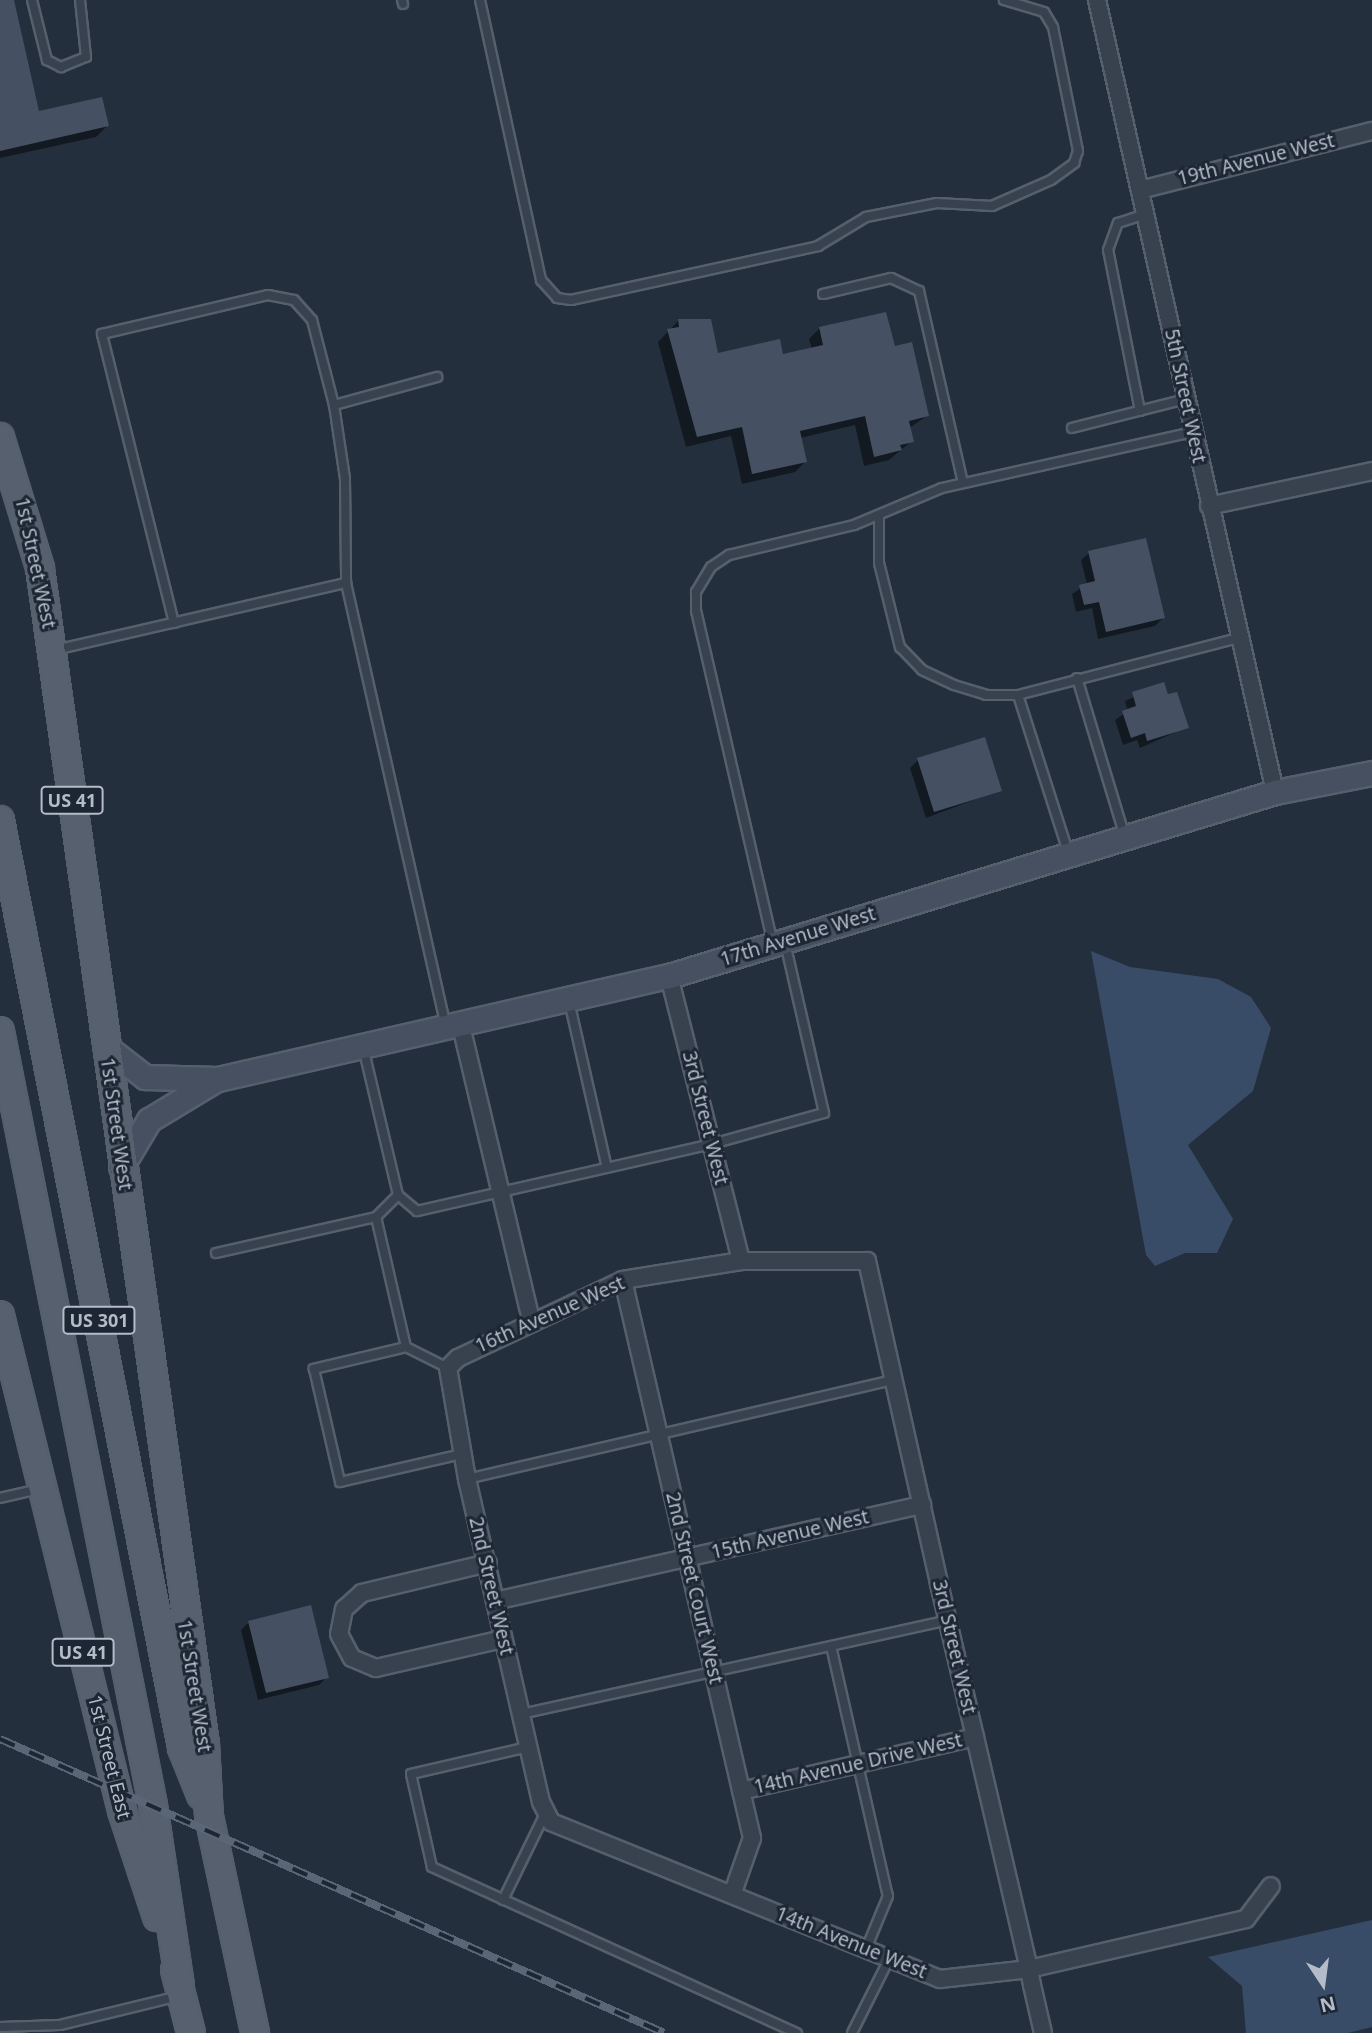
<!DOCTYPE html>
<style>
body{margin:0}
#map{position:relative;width:1372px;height:2033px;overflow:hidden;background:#242f3e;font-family:"Noto Sans",sans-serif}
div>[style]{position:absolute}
.water>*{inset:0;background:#394c67}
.shadow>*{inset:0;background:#0007}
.building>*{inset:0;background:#455162}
.roads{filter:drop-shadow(2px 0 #565f6c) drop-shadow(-2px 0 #565f6c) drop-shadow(0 2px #565f6c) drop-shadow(0 -2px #565f6c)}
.lane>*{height:8px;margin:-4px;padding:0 4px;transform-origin:4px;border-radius:4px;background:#38414e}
.street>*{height:16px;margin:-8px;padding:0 8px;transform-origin:8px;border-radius:8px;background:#38414e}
.secondary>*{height:23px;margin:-11.5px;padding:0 11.5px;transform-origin:11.5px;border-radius:11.5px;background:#465061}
.primary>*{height:26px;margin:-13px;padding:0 13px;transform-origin:13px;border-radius:13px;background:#56606e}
.rail>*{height:8px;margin-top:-4px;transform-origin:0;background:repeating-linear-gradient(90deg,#1d2633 0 16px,#5a6575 0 32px);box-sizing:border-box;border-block:2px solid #5a6575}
span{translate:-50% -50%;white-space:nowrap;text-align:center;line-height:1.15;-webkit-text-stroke:6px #1d2633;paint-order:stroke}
.shield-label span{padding:2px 5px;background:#1d2633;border:2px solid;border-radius:5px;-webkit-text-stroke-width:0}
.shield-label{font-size:18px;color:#b4bcc9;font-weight:700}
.street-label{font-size:19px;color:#b4bcc9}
.north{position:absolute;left:1288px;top:1949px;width:70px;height:70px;-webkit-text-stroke:5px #1d2633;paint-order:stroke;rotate:167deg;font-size:19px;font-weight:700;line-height:28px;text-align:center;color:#b4bcc9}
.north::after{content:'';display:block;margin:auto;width:24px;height:32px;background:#b4bcc9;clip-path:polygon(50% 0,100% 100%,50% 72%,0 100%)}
</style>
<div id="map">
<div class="water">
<i style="clip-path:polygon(1091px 951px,1130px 967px,1218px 979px,1251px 997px,1271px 1028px,1253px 1091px,1188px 1145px,1233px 1219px,1217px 1253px,1185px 1253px,1155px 1266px,1146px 1255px)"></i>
<i style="clip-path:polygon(1372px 1920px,1372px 2027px,1348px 2033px,1246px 2033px,1242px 1986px,1208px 1957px)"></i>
</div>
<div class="shadow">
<i style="clip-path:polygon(0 0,12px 0,37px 113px,107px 126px,96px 137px,0 158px)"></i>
<i style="clip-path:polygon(678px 321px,717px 355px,782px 356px,812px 349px,809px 339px,820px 328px,894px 348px,927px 416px,909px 428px,912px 441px,889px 460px,864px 466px,855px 425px,800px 438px,806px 461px,795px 472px,742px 484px,731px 436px,686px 447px,658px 342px)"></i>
<i style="clip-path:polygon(1089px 553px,1163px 618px,1155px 626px,1098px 639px,1092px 608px,1076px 612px,1072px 594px,1087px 584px,1081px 560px)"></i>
<i style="clip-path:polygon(1163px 684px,1187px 727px,1140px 748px,1137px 740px,1123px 745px,1115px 720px,1128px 711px,1125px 701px)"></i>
<i style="clip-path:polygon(918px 760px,1000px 790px,926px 818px,910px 768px)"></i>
<i style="clip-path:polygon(249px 1622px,327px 1677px,319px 1685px,258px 1700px,241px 1630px)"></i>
</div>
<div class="building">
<i style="clip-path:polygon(0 0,14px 0,39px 111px,102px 97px,109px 126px,0 151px)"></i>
<i style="clip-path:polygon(886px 312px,895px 346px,912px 342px,929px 416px,909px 421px,914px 442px,900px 445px,902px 450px,874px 457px,865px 416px,800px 431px,807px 462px,752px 474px,742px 427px,697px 437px,667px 329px,679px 327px,678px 319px,711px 319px,718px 353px,780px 339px,783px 354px,823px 345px,819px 327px)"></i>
<i style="clip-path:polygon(1146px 538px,1165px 618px,1106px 632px,1099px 602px,1084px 605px,1079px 585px,1095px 581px,1088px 551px)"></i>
<i style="clip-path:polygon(1164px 682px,1168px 694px,1177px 692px,1189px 728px,1147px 741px,1145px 733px,1131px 738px,1122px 711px,1136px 706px,1132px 692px)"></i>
<i style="clip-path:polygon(985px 737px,1002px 791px,934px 812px,917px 758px)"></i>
<i style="clip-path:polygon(311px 1605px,329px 1678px,266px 1693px,248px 1621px)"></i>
</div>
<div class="roads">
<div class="lane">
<i style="left:32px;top:0;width:62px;rotate:76deg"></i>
<i style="left:47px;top:60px;width:16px;rotate:27deg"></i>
<i style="left:61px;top:67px;width:27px;rotate:-22deg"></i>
<i style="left:86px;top:57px;width:57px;rotate:-96deg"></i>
<i style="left:402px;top:0;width:4px;rotate:76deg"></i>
<i style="left:480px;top:0;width:287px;rotate:77.7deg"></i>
<i style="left:541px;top:280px;width:24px;rotate:48deg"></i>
<i style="left:557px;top:298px;width:14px;rotate:8deg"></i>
<i style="left:571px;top:300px;width:253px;rotate:-12.3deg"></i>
<i style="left:818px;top:246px;width:56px;rotate:-31.1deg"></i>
<i style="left:866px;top:217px;width:72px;rotate:-11.2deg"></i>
<i style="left:937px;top:203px;width:55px;rotate:3.1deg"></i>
<i style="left:992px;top:206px;width:64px;rotate:-23.8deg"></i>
<i style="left:1051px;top:180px;width:29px;rotate:-36deg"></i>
<i style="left:1074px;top:163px;width:13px;rotate:-72deg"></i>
<i style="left:1078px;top:151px;width:126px;rotate:-101.4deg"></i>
<i style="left:1053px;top:27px;width:17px;rotate:-121deg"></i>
<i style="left:1044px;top:12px;width:42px;rotate:-163.3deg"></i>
<i style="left:823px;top:294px;width:70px;rotate:-13.2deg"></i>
<i style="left:891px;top:278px;width:31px;rotate:25deg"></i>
<i style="left:919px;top:291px;width:197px;rotate:77.1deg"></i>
<i style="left:334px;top:405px;width:107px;rotate:-15.2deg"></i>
<i style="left:1140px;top:411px;width:164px;rotate:-101.2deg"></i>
<i style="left:1108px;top:250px;width:29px;rotate:-70deg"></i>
<i style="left:1118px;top:223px;width:28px;rotate:-18deg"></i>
<i style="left:1072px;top:428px;width:118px;rotate:-14.3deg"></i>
<i style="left:879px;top:515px;width:48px;rotate:90deg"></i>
<i style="left:879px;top:563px;width:87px;rotate:76deg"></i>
<i style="left:900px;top:647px;width:32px;rotate:46deg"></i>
<i style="left:922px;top:670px;width:35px;rotate:25deg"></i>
<i style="left:954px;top:685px;width:34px;rotate:17deg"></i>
<i style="left:986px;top:695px;width:32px"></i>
<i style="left:1018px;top:695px;width:228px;rotate:-14.5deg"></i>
<i style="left:174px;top:623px;width:298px;rotate:-104deg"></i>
<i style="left:102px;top:334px;width:171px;rotate:-13.2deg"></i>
<i style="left:268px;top:295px;width:26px;rotate:11deg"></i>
<i style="left:294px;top:300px;width:27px;rotate:48deg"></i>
<i style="left:312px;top:320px;width:88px;rotate:75.5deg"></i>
<i style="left:334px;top:405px;width:75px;rotate:81.5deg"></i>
<i style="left:345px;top:479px;width:104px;rotate:89.4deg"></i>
<i style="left:346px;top:583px;width:454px;rotate:77.3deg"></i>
<i style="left:55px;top:650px;width:299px;rotate:-13deg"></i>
<i style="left:1077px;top:678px;width:163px;rotate:73.2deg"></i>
<i style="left:1018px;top:695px;width:165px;rotate:72.3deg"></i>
<i style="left:773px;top:944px;width:342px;rotate:-103deg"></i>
<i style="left:696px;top:611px;width:19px;rotate:-90deg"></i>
<i style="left:696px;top:592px;width:29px;rotate:-59deg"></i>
<i style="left:711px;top:567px;width:22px;rotate:-34deg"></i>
<i style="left:729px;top:555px;width:129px;rotate:-13.5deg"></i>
<i style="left:854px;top:525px;width:95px;rotate:-22.8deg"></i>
<i style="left:942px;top:488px;width:257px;rotate:-12.6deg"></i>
<i style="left:569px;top:1001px;width:171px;rotate:77.2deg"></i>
<i style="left:363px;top:1047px;width:152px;rotate:76.7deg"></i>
<i style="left:398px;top:1195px;width:25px;rotate:40deg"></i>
<i style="left:417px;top:1211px;width:303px;rotate:-12.8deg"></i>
<i style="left:712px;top:1144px;width:116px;rotate:-15.5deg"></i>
<i style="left:824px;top:1113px;width:174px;rotate:-102.9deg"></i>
<i style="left:376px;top:1217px;width:31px;rotate:-45deg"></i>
<i style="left:216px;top:1253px;width:164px;rotate:-12.7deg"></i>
<i style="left:376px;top:1217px;width:133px;rotate:77deg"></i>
<i style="left:406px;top:1347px;width:47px;rotate:26.6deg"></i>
<i style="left:406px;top:1347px;width:95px;rotate:166.6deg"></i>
<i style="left:314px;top:1369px;width:116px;rotate:77deg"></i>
<i style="left:340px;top:1482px;width:125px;rotate:-12.9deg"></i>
<i style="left:467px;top:1479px;width:438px;rotate:-13.1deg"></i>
<i style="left:0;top:1498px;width:39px;rotate:-13deg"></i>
<i style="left:831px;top:1646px;width:256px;rotate:77.2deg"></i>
<i style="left:888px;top:1896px;width:57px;rotate:112.5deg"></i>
<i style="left:521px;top:1714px;width:437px;rotate:-12.4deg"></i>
<i style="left:528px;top:1747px;width:120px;rotate:167deg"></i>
<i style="left:411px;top:1774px;width:95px;rotate:77.3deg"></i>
<i style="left:432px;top:1867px;width:401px;rotate:24.5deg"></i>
<i style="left:503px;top:1900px;width:98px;rotate:-64deg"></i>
<i style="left:0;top:2027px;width:60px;rotate:-1.9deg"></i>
<i style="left:60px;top:2025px;width:122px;rotate:-13.7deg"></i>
<i style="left:852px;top:2033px;width:83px;rotate:-63.4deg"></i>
</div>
<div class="street">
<i style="left:1097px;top:0;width:812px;rotate:77.33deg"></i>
<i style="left:1140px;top:190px;width:239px;rotate:-14.3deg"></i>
<i style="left:1209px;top:506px;width:167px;rotate:-12.1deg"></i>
<i style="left:669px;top:976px;width:294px;rotate:75.8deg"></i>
<i style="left:461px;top:1026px;width:302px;rotate:76.6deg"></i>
<i style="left:623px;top:1280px;width:573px;rotate:76.98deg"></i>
<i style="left:752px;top:1838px;width:60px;rotate:109.3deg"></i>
<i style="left:488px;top:1563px;width:130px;rotate:166.6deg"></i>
<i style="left:362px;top:1593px;width:24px;rotate:138deg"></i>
<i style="left:344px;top:1609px;width:25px;rotate:101deg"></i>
<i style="left:339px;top:1634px;width:27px;rotate:62deg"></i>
<i style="left:352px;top:1658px;width:26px;rotate:23deg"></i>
<i style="left:376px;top:1668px;width:130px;rotate:-12.9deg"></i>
<i style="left:495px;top:1601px;width:438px;rotate:-12.7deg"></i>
<i style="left:741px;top:1791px;width:240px;rotate:-13deg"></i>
<i style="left:1043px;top:2033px;width:49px;rotate:-102.9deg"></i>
<i style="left:1032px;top:1985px;width:16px;rotate:-101deg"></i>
<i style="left:1029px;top:1969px;width:238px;rotate:-103.1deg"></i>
<i style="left:975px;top:1737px;width:158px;rotate:-103.2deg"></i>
<i style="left:939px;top:1583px;width:330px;rotate:-102.6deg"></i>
<i style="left:867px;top:1261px;width:126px;rotate:180deg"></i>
<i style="left:741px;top:1261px;width:120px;rotate:170.9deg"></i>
<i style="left:623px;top:1280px;width:183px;rotate:154.7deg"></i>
<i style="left:458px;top:1358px;width:14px;rotate:135deg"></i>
<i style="left:448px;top:1368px;width:113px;rotate:80.3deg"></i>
<i style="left:467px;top:1479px;width:331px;rotate:77.1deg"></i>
<i style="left:541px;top:1802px;width:22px;rotate:63deg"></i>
<i style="left:551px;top:1822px;width:419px;rotate:22deg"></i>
<i style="left:940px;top:1979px;width:90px;rotate:-6.4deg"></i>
<i style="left:1029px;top:1969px;width:223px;rotate:-13deg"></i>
<i style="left:1246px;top:1919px;width:41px;rotate:-52.9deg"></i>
</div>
<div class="secondary">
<i style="left:105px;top:1046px;width:51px;rotate:37.8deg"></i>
<i style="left:145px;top:1077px;width:73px;rotate:1.6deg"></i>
<i style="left:218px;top:1079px;width:463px;rotate:-12.9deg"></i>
<i style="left:669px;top:976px;width:633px;rotate:-16.89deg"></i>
<i style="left:1275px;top:792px;width:99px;rotate:-11.1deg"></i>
<i style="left:121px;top:1167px;width:55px;rotate:-59.2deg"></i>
<i style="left:149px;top:1120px;width:74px;rotate:-31.1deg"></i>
</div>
<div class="primary">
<i style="left:0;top:437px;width:137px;rotate:73deg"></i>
<i style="left:40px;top:568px;width:1187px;rotate:82.01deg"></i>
<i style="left:205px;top:1743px;width:73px;rotate:86.9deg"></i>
<i style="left:209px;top:1816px;width:222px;rotate:78deg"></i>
<i style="left:0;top:820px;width:946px;rotate:78.9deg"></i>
<i style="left:182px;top:1748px;width:51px;rotate:68deg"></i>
<i style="left:0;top:1031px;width:789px;rotate:78.82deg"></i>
<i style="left:153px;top:1805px;width:182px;rotate:81.5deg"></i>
<i style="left:0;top:1315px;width:511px;rotate:76.18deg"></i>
<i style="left:122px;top:1811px;width:112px;rotate:71.7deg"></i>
<i style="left:175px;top:1970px;width:65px;rotate:75.7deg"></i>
</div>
</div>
<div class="rail">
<i style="left:0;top:1739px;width:726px;rotate:23.88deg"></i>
</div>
<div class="shield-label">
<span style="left:72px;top:800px">US 41</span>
<span style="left:99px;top:1320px">US 301</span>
<span style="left:83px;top:1652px">US 41</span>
</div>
<div class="street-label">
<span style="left:1256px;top:160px;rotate:-14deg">19th Avenue West</span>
<span style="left:1185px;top:396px;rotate:78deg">5th Street West</span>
<span style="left:35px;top:563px;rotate:78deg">1st Street West</span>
<span style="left:798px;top:937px;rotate:-17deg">17th Avenue West</span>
<span style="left:705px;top:1118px;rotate:76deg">3rd Street West</span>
<span style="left:116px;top:1124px;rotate:82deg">1st Street West</span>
<span style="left:550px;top:1315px;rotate:-24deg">16th Avenue West</span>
<span style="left:790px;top:1535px;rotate:-13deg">15th Avenue West</span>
<span style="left:491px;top:1586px;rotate:77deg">2nd Street West</span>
<span style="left:694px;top:1588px;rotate:77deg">2nd Street Court West</span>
<span style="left:954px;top:1647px;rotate:77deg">3rd Street West</span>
<span style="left:194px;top:1686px;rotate:81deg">1st Street West</span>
<span style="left:109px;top:1757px;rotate:76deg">1st Street East</span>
<span style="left:858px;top:1764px;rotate:-13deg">14th Avenue Drive West</span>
<span style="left:851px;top:1943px;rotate:22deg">14th Avenue West</span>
</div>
<div class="north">N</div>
</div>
